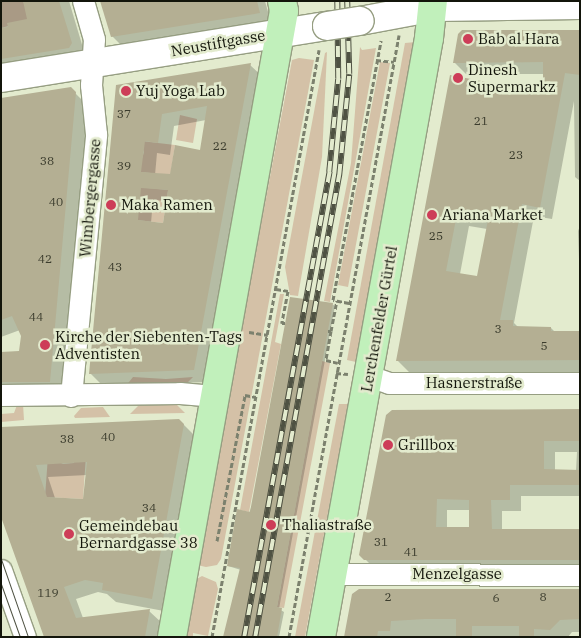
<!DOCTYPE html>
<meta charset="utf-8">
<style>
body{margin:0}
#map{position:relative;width:581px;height:638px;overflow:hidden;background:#e3ebce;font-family:"IBM Plex Serif",serif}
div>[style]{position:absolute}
.green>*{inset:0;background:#d4c1a7}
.shadow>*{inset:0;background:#0003}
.building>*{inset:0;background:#b4af93}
.path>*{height:3px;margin-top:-1.5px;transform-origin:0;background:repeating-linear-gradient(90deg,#7c816e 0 5px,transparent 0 7.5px)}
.roads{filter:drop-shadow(1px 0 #969e82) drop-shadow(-1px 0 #969e82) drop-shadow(0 1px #969e82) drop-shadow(0 -1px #969e82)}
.street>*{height:21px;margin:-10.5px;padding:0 10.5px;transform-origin:10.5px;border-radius:10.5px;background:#fff}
.secondary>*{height:28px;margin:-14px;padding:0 14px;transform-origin:14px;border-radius:14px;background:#fff}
.primary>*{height:28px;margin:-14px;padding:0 14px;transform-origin:14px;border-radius:14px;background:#c1f0bb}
.tram>*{height:1px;margin:-0.5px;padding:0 0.5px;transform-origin:0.5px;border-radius:0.5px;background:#4f5243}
.rail>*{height:5.5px;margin-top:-2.75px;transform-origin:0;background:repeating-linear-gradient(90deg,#e3ebce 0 11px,#4f5243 0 22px);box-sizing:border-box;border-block:1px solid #4f5243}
.bridges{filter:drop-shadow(1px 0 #969e82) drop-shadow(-1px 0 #969e82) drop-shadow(0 1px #969e82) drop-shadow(0 -1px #969e82)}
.secondary-bridge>*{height:28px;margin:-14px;padding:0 14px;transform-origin:14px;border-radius:14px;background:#fff}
.dots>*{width:14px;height:14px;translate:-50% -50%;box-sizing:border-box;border:2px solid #e3ebce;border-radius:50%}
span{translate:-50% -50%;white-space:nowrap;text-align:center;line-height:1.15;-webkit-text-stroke:5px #e3ebce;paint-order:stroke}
.number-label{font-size:12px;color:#3b3c2d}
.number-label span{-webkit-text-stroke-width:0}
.poi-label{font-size:15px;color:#13150b}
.left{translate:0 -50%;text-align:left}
.street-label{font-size:15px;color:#13150b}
.frame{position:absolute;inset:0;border:2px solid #13150b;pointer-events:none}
</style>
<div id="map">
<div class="green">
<i style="clip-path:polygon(1px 1px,23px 1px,31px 20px,1px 28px)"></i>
<i style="clip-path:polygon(416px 42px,356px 362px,347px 360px,405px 43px)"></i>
<i style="clip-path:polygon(360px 47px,362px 50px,376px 48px,330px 302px,324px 301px,351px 163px)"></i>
<i style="clip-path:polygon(327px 52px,322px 157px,298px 296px,290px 295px,285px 267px,325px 53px)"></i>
<i style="clip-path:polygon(299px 58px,314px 60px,221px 559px,217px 565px,206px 567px,197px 565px,292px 60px)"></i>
<i style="clip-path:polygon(380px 62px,390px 63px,348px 287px,338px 285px)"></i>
<i style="clip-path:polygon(180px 115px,197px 119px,193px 143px,176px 140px)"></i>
<i style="clip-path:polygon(141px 141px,175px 145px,163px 223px,137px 220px,138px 187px,168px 190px,170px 175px,141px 172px,139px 168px,144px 152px)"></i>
<i style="clip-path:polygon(280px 294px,284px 294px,275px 342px,281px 344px,249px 512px,240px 510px)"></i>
<i style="clip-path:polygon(322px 361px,330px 363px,284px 608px,277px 607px)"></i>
<i style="clip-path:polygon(133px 377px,166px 379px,193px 377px,181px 389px,121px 392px)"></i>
<i style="clip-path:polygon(172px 400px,185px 413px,130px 414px,143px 401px)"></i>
<i style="clip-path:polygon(23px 404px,24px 420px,1px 422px,1px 414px,14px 413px,17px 405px)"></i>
<i style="clip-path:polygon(339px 404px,348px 404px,305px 637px,295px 637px)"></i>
<i style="clip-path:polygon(103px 407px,110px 417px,75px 418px,74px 416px,81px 408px)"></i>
<i style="clip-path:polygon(74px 455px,86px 455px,83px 499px,45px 497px,48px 456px,63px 464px,74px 463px)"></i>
<i style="clip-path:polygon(202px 576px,216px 582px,218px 589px,208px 636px,193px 633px,193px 637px,185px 637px,195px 580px)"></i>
</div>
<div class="shadow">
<i style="clip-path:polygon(1px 1px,69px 1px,86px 58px,1px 75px)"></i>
<i style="clip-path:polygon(102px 1px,265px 1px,272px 26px,125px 49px,112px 36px)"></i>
<i style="clip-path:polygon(evenodd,580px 31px,580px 181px,575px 177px,574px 101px,552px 219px,534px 216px,514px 323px,518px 327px,551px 328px,555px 332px,580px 331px,580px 372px,409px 372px,397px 360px,451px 77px,544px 94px,544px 74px,466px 74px,454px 62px,580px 31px,469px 226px,487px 229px,478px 278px,460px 274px,469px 226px)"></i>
<i style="clip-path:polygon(evenodd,250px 65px,263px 77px,207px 382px,103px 386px,90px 373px,117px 86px,250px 65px,206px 120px,201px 151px,172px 176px,155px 175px,157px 153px,170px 155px,174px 126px,206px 120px,250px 65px,153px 200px,168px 201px,164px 224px,151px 223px,153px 200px)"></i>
<i style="clip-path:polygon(71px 89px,89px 107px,62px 394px,1px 399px,1px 353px,20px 352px,23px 335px,20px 330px,1px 337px,1px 99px)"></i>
<i style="clip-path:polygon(580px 226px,580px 287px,578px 231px)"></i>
<i style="clip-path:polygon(332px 304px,335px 306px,279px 609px,284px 612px,279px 637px,224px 637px,241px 570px,228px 566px)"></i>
<i style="clip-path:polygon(evenodd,580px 411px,580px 496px,521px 496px,521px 511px,502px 511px,502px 531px,580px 531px,580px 571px,377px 571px,361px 555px,388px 415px,580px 411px,555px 452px,577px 452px,576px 471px,555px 471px,555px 452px,580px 411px,447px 510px,470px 510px,470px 528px,447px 529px,447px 510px)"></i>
<i style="clip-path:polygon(evenodd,179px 420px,196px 437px,164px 611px,116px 602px,107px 594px,98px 592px,76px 599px,83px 618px,149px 611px,162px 623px,159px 637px,46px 637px,1px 428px,179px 420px,87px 475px,84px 500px,55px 498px,48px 477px,87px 475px)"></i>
<i style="clip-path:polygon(580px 590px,580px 632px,572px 632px,568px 637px,346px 637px,353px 594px)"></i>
</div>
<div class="building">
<i style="clip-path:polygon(23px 1px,59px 1px,72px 43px,69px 48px,1px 59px,1px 28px,8px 27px,7px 23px,27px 19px)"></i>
<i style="clip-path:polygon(100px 1px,257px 1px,260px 13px,111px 37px)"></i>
<i style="clip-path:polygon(evenodd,462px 30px,580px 30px,580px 75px,565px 73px,540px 208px,522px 204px,500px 320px,513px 320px,513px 326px,551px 327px,551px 331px,580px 331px,580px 360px,396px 361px,450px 75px,543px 93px,543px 62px,453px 63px,458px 34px,462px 30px,457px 214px,488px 220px,477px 276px,446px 271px,457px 214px)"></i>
<i style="clip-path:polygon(evenodd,251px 63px,194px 370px,89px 374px,116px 85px,251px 63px,207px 106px,200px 150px,175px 145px,170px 174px,141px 172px,145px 141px,158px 143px,162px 114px,207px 106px,251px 63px,141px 188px,168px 190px,163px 223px,138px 220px,141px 188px)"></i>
<i style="clip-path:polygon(71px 87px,76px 92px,50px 382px,1px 382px,1px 352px,19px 351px,21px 336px,12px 316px,1px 320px,1px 98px)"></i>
<i style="clip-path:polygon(290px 297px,333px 303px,277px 607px,282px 608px,277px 637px,223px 637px,240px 568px,227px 566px,237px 509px,250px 512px)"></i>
<i style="clip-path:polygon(evenodd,580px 409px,580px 441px,544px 441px,544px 469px,580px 470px,580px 485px,510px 485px,510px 500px,491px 500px,492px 529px,580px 529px,580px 560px,364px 560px,359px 555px,386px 415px,392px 410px,580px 409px,437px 499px,469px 500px,469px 527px,436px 527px,437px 499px)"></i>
<i style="clip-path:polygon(evenodd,179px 419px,184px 424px,152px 599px,102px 590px,103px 583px,85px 580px,64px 587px,76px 618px,150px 609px,145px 637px,44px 637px,1px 517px,1px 427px,179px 419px,87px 462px,83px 499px,47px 497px,36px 465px,87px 462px)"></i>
<i style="clip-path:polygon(359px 589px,580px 589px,580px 619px,560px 620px,550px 630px,534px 629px,534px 637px,519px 637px,519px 626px,472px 626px,472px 637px,456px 637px,456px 619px,425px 619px,391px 621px,390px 631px,378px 631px,377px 637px,344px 637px,352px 594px)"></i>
</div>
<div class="path">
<i style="left:376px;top:60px;width:18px;rotate:6deg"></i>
<i style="left:276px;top:289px;width:12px;rotate:9deg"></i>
<i style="left:288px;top:291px;width:33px;rotate:101deg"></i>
<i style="left:282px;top:323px;width:3px"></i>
<i style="left:349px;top:303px;width:16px;rotate:-169deg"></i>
<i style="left:333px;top:300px;width:264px;rotate:-79.5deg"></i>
<i style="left:328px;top:331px;width:3px"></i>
<i style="left:331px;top:331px;width:31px;rotate:-79deg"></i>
<i style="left:331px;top:331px;width:29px;rotate:100deg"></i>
<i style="left:326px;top:360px;width:12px;rotate:14deg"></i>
<i style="left:249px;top:332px;width:19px;rotate:9deg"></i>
<i style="left:336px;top:373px;width:12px;rotate:5deg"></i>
<i style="left:217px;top:541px;width:149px;rotate:-79.1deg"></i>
<i style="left:245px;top:395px;width:11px;rotate:10deg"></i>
<i style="left:212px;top:637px;width:597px;rotate:-79.67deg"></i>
<i style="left:289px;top:637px;width:612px;rotate:-79.64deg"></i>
</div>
<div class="roads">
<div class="street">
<i style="left:369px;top:376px;width:21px;rotate:19deg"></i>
<i style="left:389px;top:383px;width:191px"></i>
<i style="left:1px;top:395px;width:179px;rotate:-0.6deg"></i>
<i style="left:180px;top:393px;width:33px;rotate:5deg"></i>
<i style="left:71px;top:396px;width:263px;rotate:-84.5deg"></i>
<i style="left:96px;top:134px;width:49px;rotate:-95.8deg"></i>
<i style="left:91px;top:85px;width:46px;rotate:-86.3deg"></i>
<i style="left:94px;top:39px;width:40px;rotate:-106deg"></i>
<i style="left:1px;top:570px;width:71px;rotate:70.3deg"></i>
<i style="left:333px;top:574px;width:247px;rotate:0.2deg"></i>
</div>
<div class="secondary">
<i style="left:360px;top:21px;width:76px;rotate:-10.6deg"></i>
<i style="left:435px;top:7px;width:145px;rotate:-0.8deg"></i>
<i style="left:1px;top:78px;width:330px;rotate:-9.1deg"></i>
</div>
<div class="primary">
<i style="left:172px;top:637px;width:636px;rotate:-79.86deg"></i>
<i style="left:284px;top:11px;width:10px;rotate:-101deg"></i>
<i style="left:321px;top:637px;width:609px;rotate:-79.78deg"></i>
<i style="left:429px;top:38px;width:37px;rotate:-84deg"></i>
</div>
</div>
<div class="tram">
<i style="left:1px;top:559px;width:83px;rotate:70.9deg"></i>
<i style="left:1px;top:584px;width:56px;rotate:70.3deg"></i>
</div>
<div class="rail">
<i style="left:244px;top:637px;width:473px;rotate:-79.6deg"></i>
<i style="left:329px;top:172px;width:93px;rotate:-84.5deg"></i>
<i style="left:338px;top:79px;width:78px;rotate:-90.7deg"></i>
<i style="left:255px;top:637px;width:470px;rotate:-79.7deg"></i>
<i style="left:339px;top:175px;width:101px;rotate:-84.3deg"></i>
<i style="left:349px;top:74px;width:73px;rotate:-91.6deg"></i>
</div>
<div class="bridges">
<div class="secondary-bridge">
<i style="left:327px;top:26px;width:33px;rotate:-9deg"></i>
</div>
</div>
<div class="dots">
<i style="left:468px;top:39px;background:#cd3d58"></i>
<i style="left:458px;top:78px;background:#cd3d58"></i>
<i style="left:126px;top:91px;background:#cd3d58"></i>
<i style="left:111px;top:205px;background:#cd3d58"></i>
<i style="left:432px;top:215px;background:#cd3d58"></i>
<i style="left:45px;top:345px;background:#cd3d58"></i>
<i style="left:388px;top:445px;background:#cd3d58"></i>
<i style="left:271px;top:525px;background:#cd3d58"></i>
<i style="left:69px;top:534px;background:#cd3d58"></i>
</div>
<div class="number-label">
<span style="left:124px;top:114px">37</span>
<span style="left:481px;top:121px">21</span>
<span style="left:220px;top:146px">22</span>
<span style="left:516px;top:155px">23</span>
<span style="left:47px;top:161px">38</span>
<span style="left:124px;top:166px">39</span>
<span style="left:56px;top:202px">40</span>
<span style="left:436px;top:236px">25</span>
<span style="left:45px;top:259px">42</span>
<span style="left:115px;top:267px">43</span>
<span style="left:36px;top:317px">44</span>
<span style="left:498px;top:329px">3</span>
<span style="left:544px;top:346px">5</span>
<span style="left:108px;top:437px">40</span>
<span style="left:67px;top:439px">38</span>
<span style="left:149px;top:508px">34</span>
<span style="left:381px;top:542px">31</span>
<span style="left:411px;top:552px">41</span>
<span style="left:48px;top:593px">119</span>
<span style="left:388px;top:597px">2</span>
<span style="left:543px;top:597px">8</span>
<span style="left:496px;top:598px">6</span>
</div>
<div class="poi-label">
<span class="left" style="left:478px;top:39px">Bab al Hara</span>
<span class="left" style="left:468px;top:78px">Dinesh<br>Supermarkz</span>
<span class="left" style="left:136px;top:91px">Yuj Yoga Lab</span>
<span class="left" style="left:121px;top:205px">Maka Ramen</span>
<span class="left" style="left:442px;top:215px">Ariana Market</span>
<span class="left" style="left:55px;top:345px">Kirche der Siebenten-Tags<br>Adventisten</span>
<span class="left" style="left:398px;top:445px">Grillbox</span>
<span class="left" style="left:79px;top:534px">Gemeindebau<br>Bernardgasse 38</span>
<span class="left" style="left:282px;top:525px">Thaliastraße</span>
</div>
<div class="street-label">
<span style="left:218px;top:43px;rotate:-10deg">Neustiftgasse</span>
<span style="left:90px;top:198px;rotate:-85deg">Wimbergergasse</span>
<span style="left:379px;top:319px;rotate:-80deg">Lerchenfelder Gürtel</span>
<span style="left:474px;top:383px">Hasnerstraße</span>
<span style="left:457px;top:574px">Menzelgasse</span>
</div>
<div class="frame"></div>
</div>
